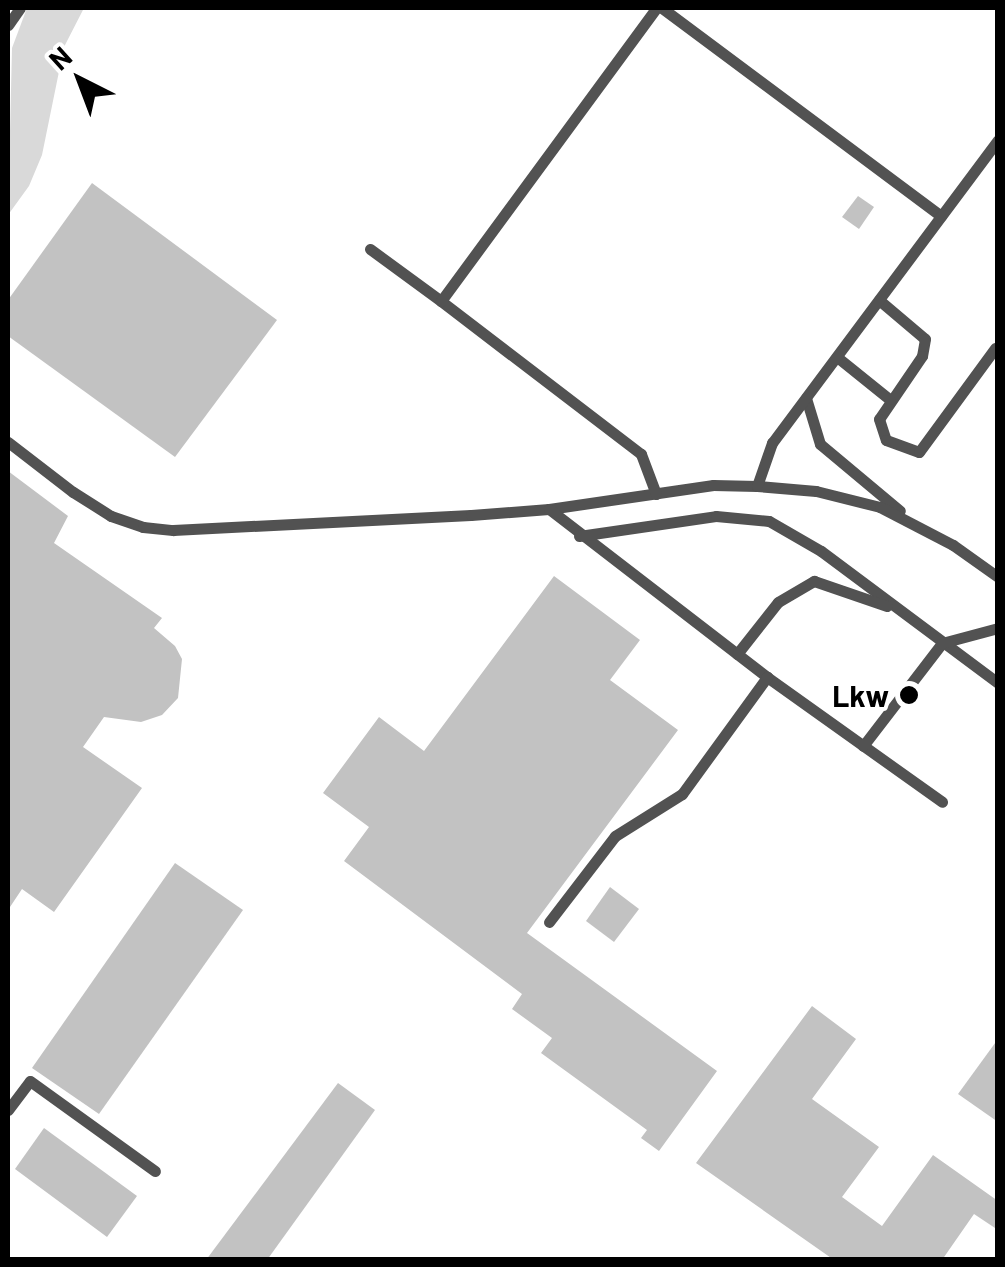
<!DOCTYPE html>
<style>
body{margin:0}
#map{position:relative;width:1005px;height:1267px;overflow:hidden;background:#fff;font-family:Barlow,sans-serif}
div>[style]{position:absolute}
.green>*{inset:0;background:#d9d9d9}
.building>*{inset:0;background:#c2c2c2}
.service>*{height:11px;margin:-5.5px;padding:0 5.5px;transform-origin:5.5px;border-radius:5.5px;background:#525252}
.dots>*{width:28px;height:28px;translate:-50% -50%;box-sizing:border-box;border:5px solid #fff;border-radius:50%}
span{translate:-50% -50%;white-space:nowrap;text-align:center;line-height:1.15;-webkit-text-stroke:8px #fff;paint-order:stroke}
.poi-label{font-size:30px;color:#000;font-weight:700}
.right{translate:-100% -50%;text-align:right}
.frame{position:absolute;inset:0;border:10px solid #000;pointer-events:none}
.north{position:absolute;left:30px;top:30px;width:100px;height:100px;-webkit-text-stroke:8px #fff;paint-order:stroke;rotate:318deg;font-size:28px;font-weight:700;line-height:40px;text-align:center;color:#000}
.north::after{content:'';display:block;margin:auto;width:35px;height:45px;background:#000;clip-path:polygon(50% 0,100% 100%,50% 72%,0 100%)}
</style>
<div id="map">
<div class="green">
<i style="clip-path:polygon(27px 8px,84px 8px,64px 47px,42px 155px,29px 186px,8px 215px,12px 48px)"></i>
</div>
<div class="building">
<i style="clip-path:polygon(92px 183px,277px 320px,175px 457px,8px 336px,8px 300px)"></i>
<i style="clip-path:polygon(858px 196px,874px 207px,859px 229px,842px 217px)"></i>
<i style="clip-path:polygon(8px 471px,68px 516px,54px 543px,162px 618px,154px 628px,175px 646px,182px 659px,178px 698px,162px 715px,141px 722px,104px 717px,83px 747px,142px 788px,54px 912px,22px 889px,8px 910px)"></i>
<i style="clip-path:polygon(554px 576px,640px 640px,610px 680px,678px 730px,527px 933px,717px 1071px,659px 1151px,641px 1138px,647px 1130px,541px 1053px,552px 1038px,512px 1009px,522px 994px,344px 861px,369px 827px,323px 793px,379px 717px,424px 751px)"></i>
<i style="clip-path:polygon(175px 863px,243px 910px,99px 1114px,32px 1068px)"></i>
<i style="clip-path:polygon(610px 887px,639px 909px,614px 942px,586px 921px)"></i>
<i style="clip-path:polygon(812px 1006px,856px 1039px,812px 1099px,879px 1147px,842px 1197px,882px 1226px,933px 1155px,998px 1201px,998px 1230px,974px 1214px,942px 1260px,834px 1260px,696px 1163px)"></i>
<i style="clip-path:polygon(998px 1039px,998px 1122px,958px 1094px)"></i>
<i style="clip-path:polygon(338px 1083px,375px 1110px,267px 1260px,206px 1260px)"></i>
<i style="clip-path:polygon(44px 1128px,137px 1196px,107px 1237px,15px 1169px)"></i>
</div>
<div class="service">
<i style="left:662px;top:8px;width:348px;rotate:36.7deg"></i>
<i style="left:8px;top:25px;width:21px;rotate:-55deg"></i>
<i style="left:370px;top:249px;width:88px;rotate:36.2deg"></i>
<i style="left:879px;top:300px;width:60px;rotate:40.3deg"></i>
<i style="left:925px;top:339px;width:17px;rotate:100deg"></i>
<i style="left:922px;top:356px;width:76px;rotate:124.3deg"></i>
<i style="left:879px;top:419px;width:22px;rotate:72deg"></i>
<i style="left:886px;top:440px;width:35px;rotate:20deg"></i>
<i style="left:919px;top:452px;width:129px;rotate:-53.8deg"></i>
<i style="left:837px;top:357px;width:67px;rotate:38.9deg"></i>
<i style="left:806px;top:398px;width:48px;rotate:73.1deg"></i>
<i style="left:820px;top:444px;width:104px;rotate:39.9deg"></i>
<i style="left:8px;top:442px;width:82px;rotate:37.6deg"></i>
<i style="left:73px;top:492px;width:45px;rotate:32.3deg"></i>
<i style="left:111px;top:516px;width:34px;rotate:19deg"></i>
<i style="left:143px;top:527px;width:30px;rotate:6deg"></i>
<i style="left:173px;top:530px;width:298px;rotate:-2.9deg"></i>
<i style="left:471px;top:515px;width:78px;rotate:-4.4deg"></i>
<i style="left:549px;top:509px;width:166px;rotate:-8.3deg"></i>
<i style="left:713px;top:485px;width:44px;rotate:1.3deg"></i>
<i style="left:757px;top:486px;width:59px;rotate:4.8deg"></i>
<i style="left:816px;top:491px;width:66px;rotate:14deg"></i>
<i style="left:880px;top:507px;width:82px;rotate:27.5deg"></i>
<i style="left:953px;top:545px;width:55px;rotate:35.4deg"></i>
<i style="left:757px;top:486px;width:46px;rotate:-70.8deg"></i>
<i style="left:772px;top:443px;width:378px;rotate:-53.3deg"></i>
<i style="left:656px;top:494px;width:43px;rotate:-110.6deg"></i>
<i style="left:641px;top:454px;width:252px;rotate:-142.6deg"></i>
<i style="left:441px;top:301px;width:363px;rotate:-53.7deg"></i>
<i style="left:549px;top:509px;width:275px;rotate:37.6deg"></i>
<i style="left:767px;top:677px;width:215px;rotate:35.5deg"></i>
<i style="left:579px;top:536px;width:138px;rotate:-8.3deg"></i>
<i style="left:716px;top:516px;width:53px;rotate:5.4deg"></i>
<i style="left:769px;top:521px;width:60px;rotate:30deg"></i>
<i style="left:821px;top:551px;width:221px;rotate:36.7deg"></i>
<i style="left:737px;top:654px;width:66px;rotate:-51.7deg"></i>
<i style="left:778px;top:602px;width:42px;rotate:-30.3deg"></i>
<i style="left:814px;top:581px;width:77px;rotate:18.9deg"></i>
<i style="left:863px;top:746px;width:130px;rotate:-52.5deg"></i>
<i style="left:942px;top:643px;width:58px;rotate:-15deg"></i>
<i style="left:549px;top:922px;width:108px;rotate:-52.5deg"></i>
<i style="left:615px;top:836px;width:79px;rotate:-32.1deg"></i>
<i style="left:682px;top:794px;width:145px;rotate:-54deg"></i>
<i style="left:8px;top:1110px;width:36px;rotate:-53deg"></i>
<i style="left:30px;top:1081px;width:154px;rotate:35.8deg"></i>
</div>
<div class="dots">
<i style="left:909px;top:695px;background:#000"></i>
</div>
<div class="poi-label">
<span class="right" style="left:889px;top:695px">Lkw</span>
</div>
<div class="frame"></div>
<div class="north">N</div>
</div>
